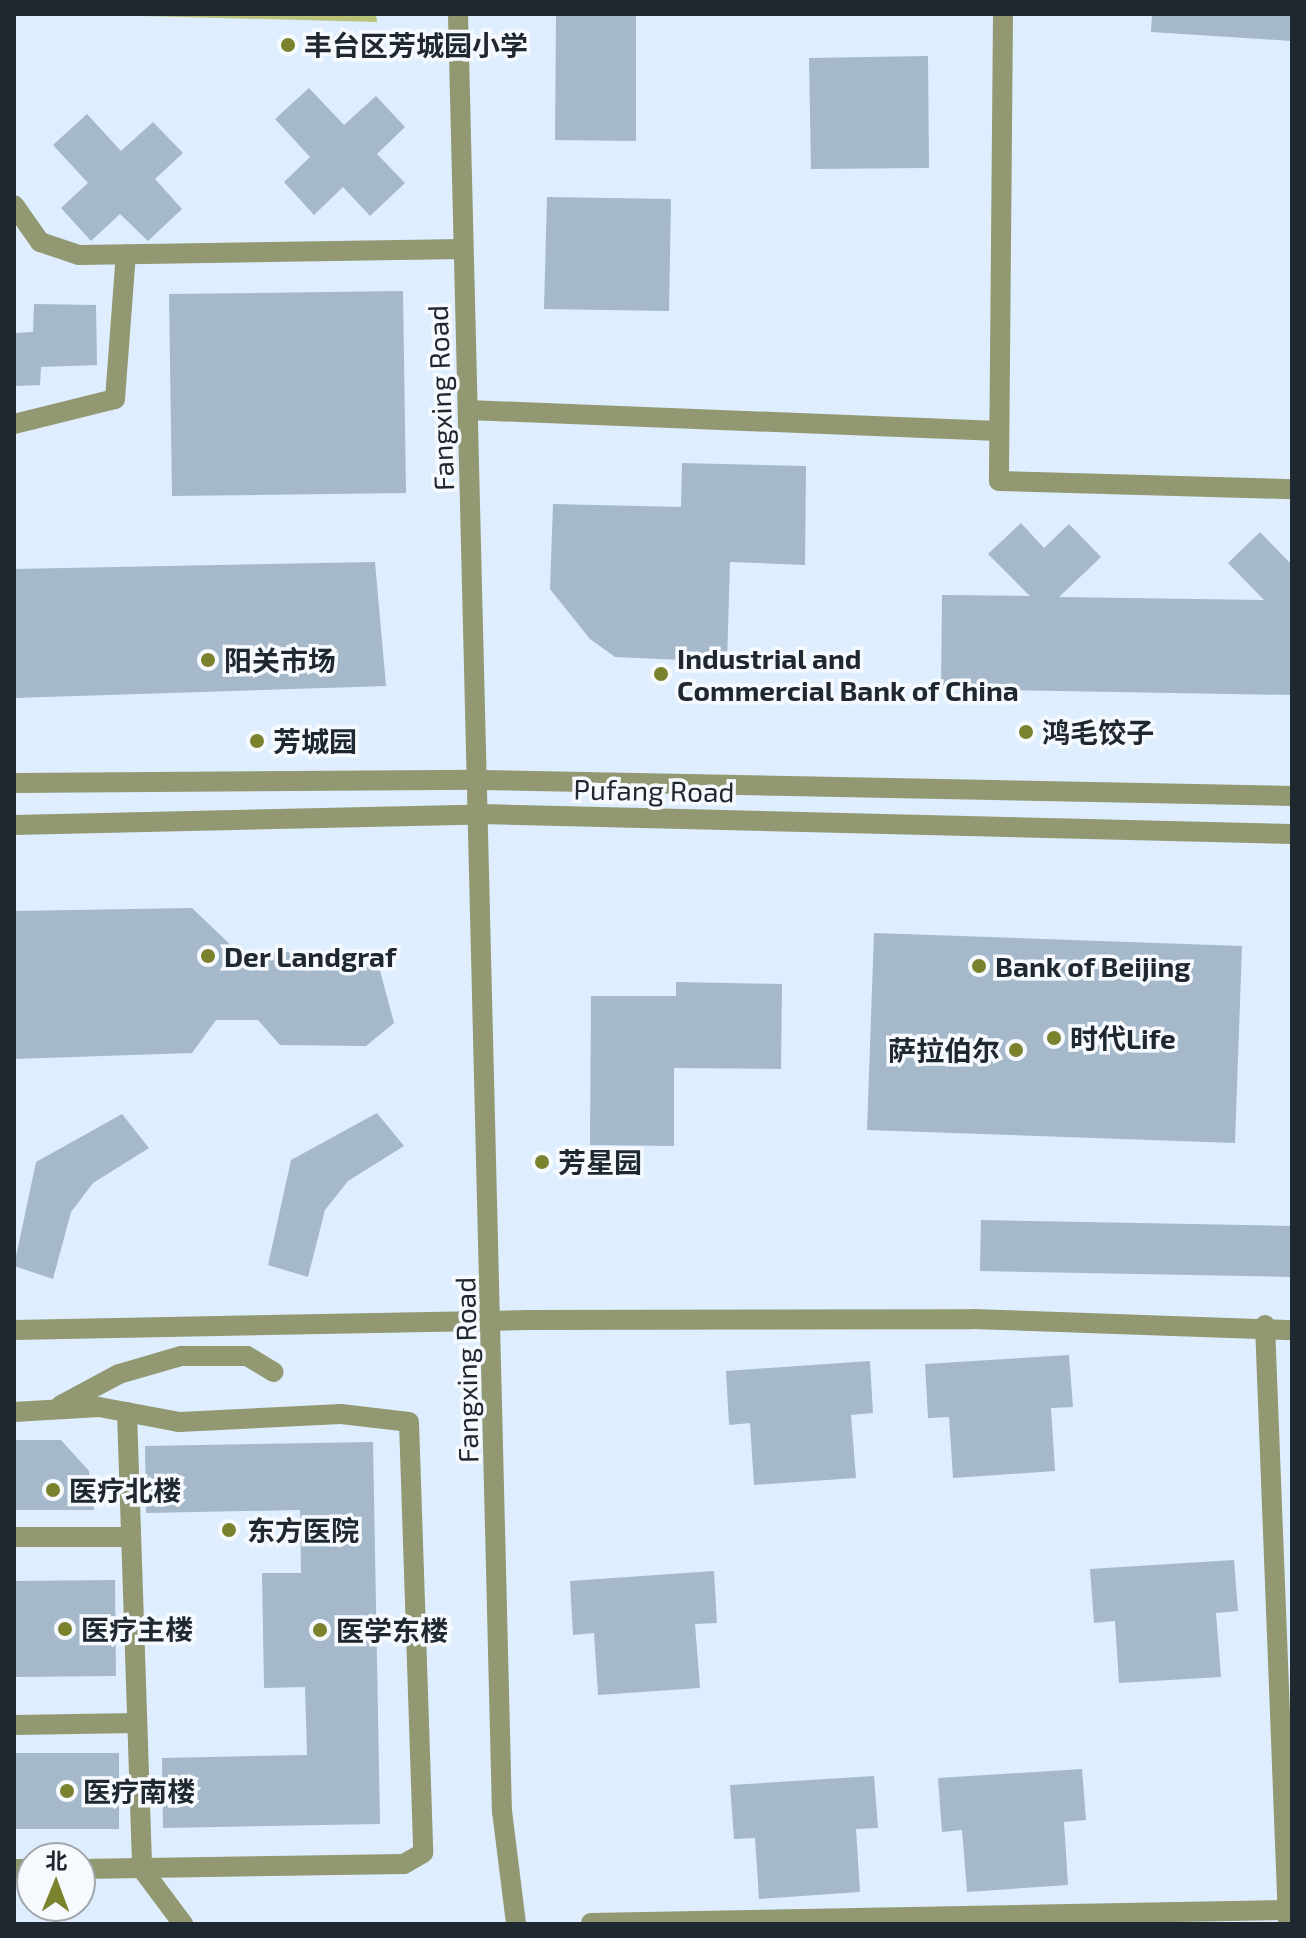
<!DOCTYPE html>
<meta charset="utf-8">
<style>
body{margin:0}
#map{position:relative;width:1306px;height:1938px;overflow:hidden;background:#deeefe;font-family:"Exo 2","Noto Sans SC",sans-serif}
div>[style]{position:absolute}
.green>*{inset:0;background:#b9c37a}
.building>*{inset:0;background:#a5b9cb}
.minor>*{height:20px;margin:-10px;padding:0 10px;transform-origin:10px;border-radius:10px;background:#929871}
.dots>*{width:22px;height:22px;translate:-50% -50%;box-sizing:border-box;border:4px solid #f6fafe;border-radius:50%}
span{translate:-50% -50%;white-space:nowrap;text-align:center;line-height:1.15;-webkit-text-stroke:7px #f6fafe;paint-order:stroke}
.poi-label{font-size:28px;color:#20282f;font-weight:700}
.left{translate:0 -50%;text-align:left}
.right{translate:-100% -50%;text-align:right}
.street-label{font-size:28px;color:#20282f}
.frame{position:absolute;inset:0;border:16px solid #20282f;pointer-events:none}
.north{position:absolute;left:16px;top:1842px;width:80px;height:80px;box-sizing:border-box;background:#f6fafe;border:2px solid #a0a6ab;border-radius:50%;rotate:1deg;font-size:22px;font-weight:700;line-height:32px;text-align:center;color:#20282f}
.north::after{content:'';display:block;margin:auto;width:28px;height:36px;background:#7a822e;clip-path:polygon(50% 0,100% 100%,50% 72%,0 100%)}
</style>
<div id="map">
<div class="green">
<i style="clip-path:polygon(141px 14px,376px 14px,377px 22px,142px 16px)"></i>
</div>
<div class="building">
<i style="clip-path:polygon(556px 14px,636px 14px,636px 141px,555px 140px)"></i>
<i style="clip-path:polygon(1152px 14px,1292px 14px,1292px 41px,1151px 32px)"></i>
<i style="clip-path:polygon(928px 56px,929px 168px,811px 169px,809px 58px)"></i>
<i style="clip-path:polygon(309px 88px,344px 125px,376px 96px,405px 127px,377px 154px,405px 183px,370px 216px,343px 187px,314px 215px,284px 182px,310px 157px,275px 119px)"></i>
<i style="clip-path:polygon(87px 114px,121px 151px,153px 122px,183px 153px,155px 179px,182px 209px,148px 241px,120px 214px,91px 241px,61px 208px,88px 183px,53px 145px)"></i>
<i style="clip-path:polygon(547px 197px,671px 199px,669px 311px,544px 309px)"></i>
<i style="clip-path:polygon(403px 291px,406px 493px,172px 496px,169px 294px)"></i>
<i style="clip-path:polygon(34px 304px,96px 305px,97px 365px,41px 367px,40px 385px,14px 386px,14px 333px,33px 332px)"></i>
<i style="clip-path:polygon(682px 463px,806px 466px,805px 565px,730px 562px,727px 662px,615px 657px,590px 639px,550px 589px,553px 504px,681px 507px)"></i>
<i style="clip-path:polygon(1021px 523px,1044px 548px,1069px 524px,1101px 557px,1059px 597px,1264px 600px,1228px 563px,1260px 532px,1292px 565px,1292px 695px,941px 689px,942px 595px,1030px 596px,988px 554px)"></i>
<i style="clip-path:polygon(375px 562px,386px 686px,14px 698px,14px 569px)"></i>
<i style="clip-path:polygon(192px 908px,238px 952px,375px 952px,394px 1023px,366px 1046px,280px 1045px,258px 1020px,216px 1020px,192px 1053px,14px 1059px,14px 911px)"></i>
<i style="clip-path:polygon(874px 933px,1242px 946px,1235px 1143px,867px 1130px)"></i>
<i style="clip-path:polygon(676px 982px,782px 984px,781px 1069px,674px 1068px,674px 1146px,590px 1145px,591px 996px,676px 996px)"></i>
<i style="clip-path:polygon(377px 1113px,404px 1146px,348px 1181px,325px 1210px,308px 1277px,268px 1265px,291px 1160px)"></i>
<i style="clip-path:polygon(122px 1114px,149px 1148px,93px 1183px,71px 1212px,53px 1279px,14px 1266px,36px 1162px)"></i>
<i style="clip-path:polygon(981px 1220px,1292px 1226px,1292px 1277px,980px 1271px)"></i>
<i style="clip-path:polygon(1069px 1355px,1073px 1407px,1051px 1408px,1055px 1471px,953px 1478px,949px 1417px,928px 1418px,925px 1364px)"></i>
<i style="clip-path:polygon(870px 1361px,873px 1413px,851px 1415px,856px 1478px,754px 1485px,750px 1423px,729px 1425px,726px 1371px)"></i>
<i style="clip-path:polygon(14px 1440px,61px 1440px,89px 1471px,94px 1510px,14px 1510px)"></i>
<i style="clip-path:polygon(373px 1442px,380px 1824px,163px 1828px,162px 1758px,307px 1755px,305px 1687px,264px 1688px,262px 1573px,301px 1573px,300px 1510px,146px 1513px,145px 1446px)"></i>
<i style="clip-path:polygon(1234px 1560px,1238px 1611px,1216px 1613px,1221px 1677px,1119px 1683px,1115px 1621px,1094px 1623px,1090px 1569px)"></i>
<i style="clip-path:polygon(714px 1571px,717px 1623px,695px 1624px,700px 1688px,598px 1695px,594px 1633px,573px 1635px,570px 1581px)"></i>
<i style="clip-path:polygon(115px 1580px,116px 1676px,14px 1677px,14px 1581px)"></i>
<i style="clip-path:polygon(14px 1753px,119px 1753px,119px 1829px,14px 1829px)"></i>
<i style="clip-path:polygon(1082px 1769px,1086px 1820px,1064px 1822px,1068px 1885px,967px 1892px,962px 1830px,942px 1832px,938px 1778px)"></i>
<i style="clip-path:polygon(874px 1776px,878px 1828px,856px 1829px,860px 1892px,759px 1899px,755px 1838px,734px 1839px,730px 1785px)"></i>
</div>
<div class="minor">
<i style="left:458px;top:14px;width:1798px;rotate:88.6deg"></i>
<i style="left:502px;top:1811px;width:114px;rotate:82.9deg"></i>
<i style="left:1003px;top:14px;width:467px;rotate:90.5deg"></i>
<i style="left:999px;top:481px;width:293px;rotate:1.6deg"></i>
<i style="left:14px;top:205px;width:45px;rotate:54.9deg"></i>
<i style="left:40px;top:242px;width:41px;rotate:18.4deg"></i>
<i style="left:79px;top:255px;width:384px;rotate:-0.9deg"></i>
<i style="left:468px;top:410px;width:531px;rotate:2.26deg"></i>
<i style="left:14px;top:424px;width:104px;rotate:-13.9deg"></i>
<i style="left:115px;top:399px;width:145px;rotate:-85.7deg"></i>
<i style="left:14px;top:783px;width:466px;rotate:-0.4deg"></i>
<i style="left:480px;top:780px;width:812px;rotate:1.13deg"></i>
<i style="left:14px;top:825px;width:467px;rotate:-1.3deg"></i>
<i style="left:481px;top:814px;width:811px;rotate:1.41deg"></i>
<i style="left:1265px;top:1325px;width:596px;rotate:87.79deg"></i>
<i style="left:14px;top:1330px;width:514px;rotate:-1.11deg"></i>
<i style="left:528px;top:1320px;width:445px;rotate:-0.1deg"></i>
<i style="left:973px;top:1319px;width:319px;rotate:2deg"></i>
<i style="left:61px;top:1405px;width:66px;rotate:-28.1deg"></i>
<i style="left:119px;top:1374px;width:65px;rotate:-16.2deg"></i>
<i style="left:181px;top:1356px;width:66px"></i>
<i style="left:247px;top:1356px;width:31px;rotate:31deg"></i>
<i style="left:14px;top:1412px;width:85px;rotate:-3.4deg"></i>
<i style="left:99px;top:1407px;width:81px;rotate:10.6deg"></i>
<i style="left:179px;top:1422px;width:162px;rotate:-2.8deg"></i>
<i style="left:341px;top:1414px;width:68px;rotate:6.7deg"></i>
<i style="left:409px;top:1422px;width:431px;rotate:88.1deg"></i>
<i style="left:423px;top:1853px;width:22px;rotate:150deg"></i>
<i style="left:404px;top:1864px;width:324px;rotate:179.1deg"></i>
<i style="left:127px;top:1412px;width:457px;rotate:88.1deg"></i>
<i style="left:142px;top:1869px;width:69px;rotate:53.3deg"></i>
<i style="left:14px;top:1537px;width:117px"></i>
<i style="left:14px;top:1725px;width:123px;rotate:-0.9deg"></i>
<i style="left:14px;top:1869px;width:18px"></i>
<i style="left:591px;top:1923px;width:696px;rotate:-1.07deg"></i>
</div>
<div class="dots">
<i style="left:288px;top:45px;background:#7a822e"></i>
<i style="left:208px;top:660px;background:#7a822e"></i>
<i style="left:661px;top:674px;background:#7a822e"></i>
<i style="left:1026px;top:732px;background:#7a822e"></i>
<i style="left:257px;top:741px;background:#7a822e"></i>
<i style="left:208px;top:956px;background:#7a822e"></i>
<i style="left:979px;top:966px;background:#7a822e"></i>
<i style="left:1054px;top:1038px;background:#7a822e"></i>
<i style="left:1016px;top:1050px;background:#7a822e"></i>
<i style="left:542px;top:1162px;background:#7a822e"></i>
<i style="left:53px;top:1490px;background:#7a822e"></i>
<i style="left:229px;top:1530px;background:#7a822e"></i>
<i style="left:65px;top:1629px;background:#7a822e"></i>
<i style="left:320px;top:1630px;background:#7a822e"></i>
<i style="left:67px;top:1791px;background:#7a822e"></i>
</div>
<div class="poi-label">
<span class="left" style="left:304px;top:45px">丰台区芳城园小学</span>
<span class="left" style="left:677px;top:674px">Industrial and<br>Commercial Bank of China</span>
<span class="left" style="left:224px;top:660px">阳关市场</span>
<span class="left" style="left:1042px;top:732px">鸿毛饺子</span>
<span class="left" style="left:273px;top:741px">芳城园</span>
<span class="left" style="left:224px;top:956px">Der Landgraf</span>
<span class="left" style="left:995px;top:966px">Bank of Beijing</span>
<span class="left" style="left:1070px;top:1038px">时代Life</span>
<span class="right" style="left:1000px;top:1050px">萨拉伯尔</span>
<span class="left" style="left:558px;top:1162px">芳星园</span>
<span class="left" style="left:69px;top:1490px">医疗北楼</span>
<span class="left" style="left:247px;top:1530px">东方医院</span>
<span class="left" style="left:81px;top:1629px">医疗主楼</span>
<span class="left" style="left:336px;top:1630px">医学东楼</span>
<span class="left" style="left:83px;top:1791px">医疗南楼</span>
</div>
<div class="street-label">
<span style="left:440px;top:398px;rotate:-92deg">Fangxing Road</span>
<span style="left:654px;top:790px;rotate:1deg">Pufang Road</span>
<span style="left:466px;top:1370px;rotate:-91deg">Fangxing Road</span>
</div>
<div class="frame"></div>
<div class="north">北</div>
</div>
